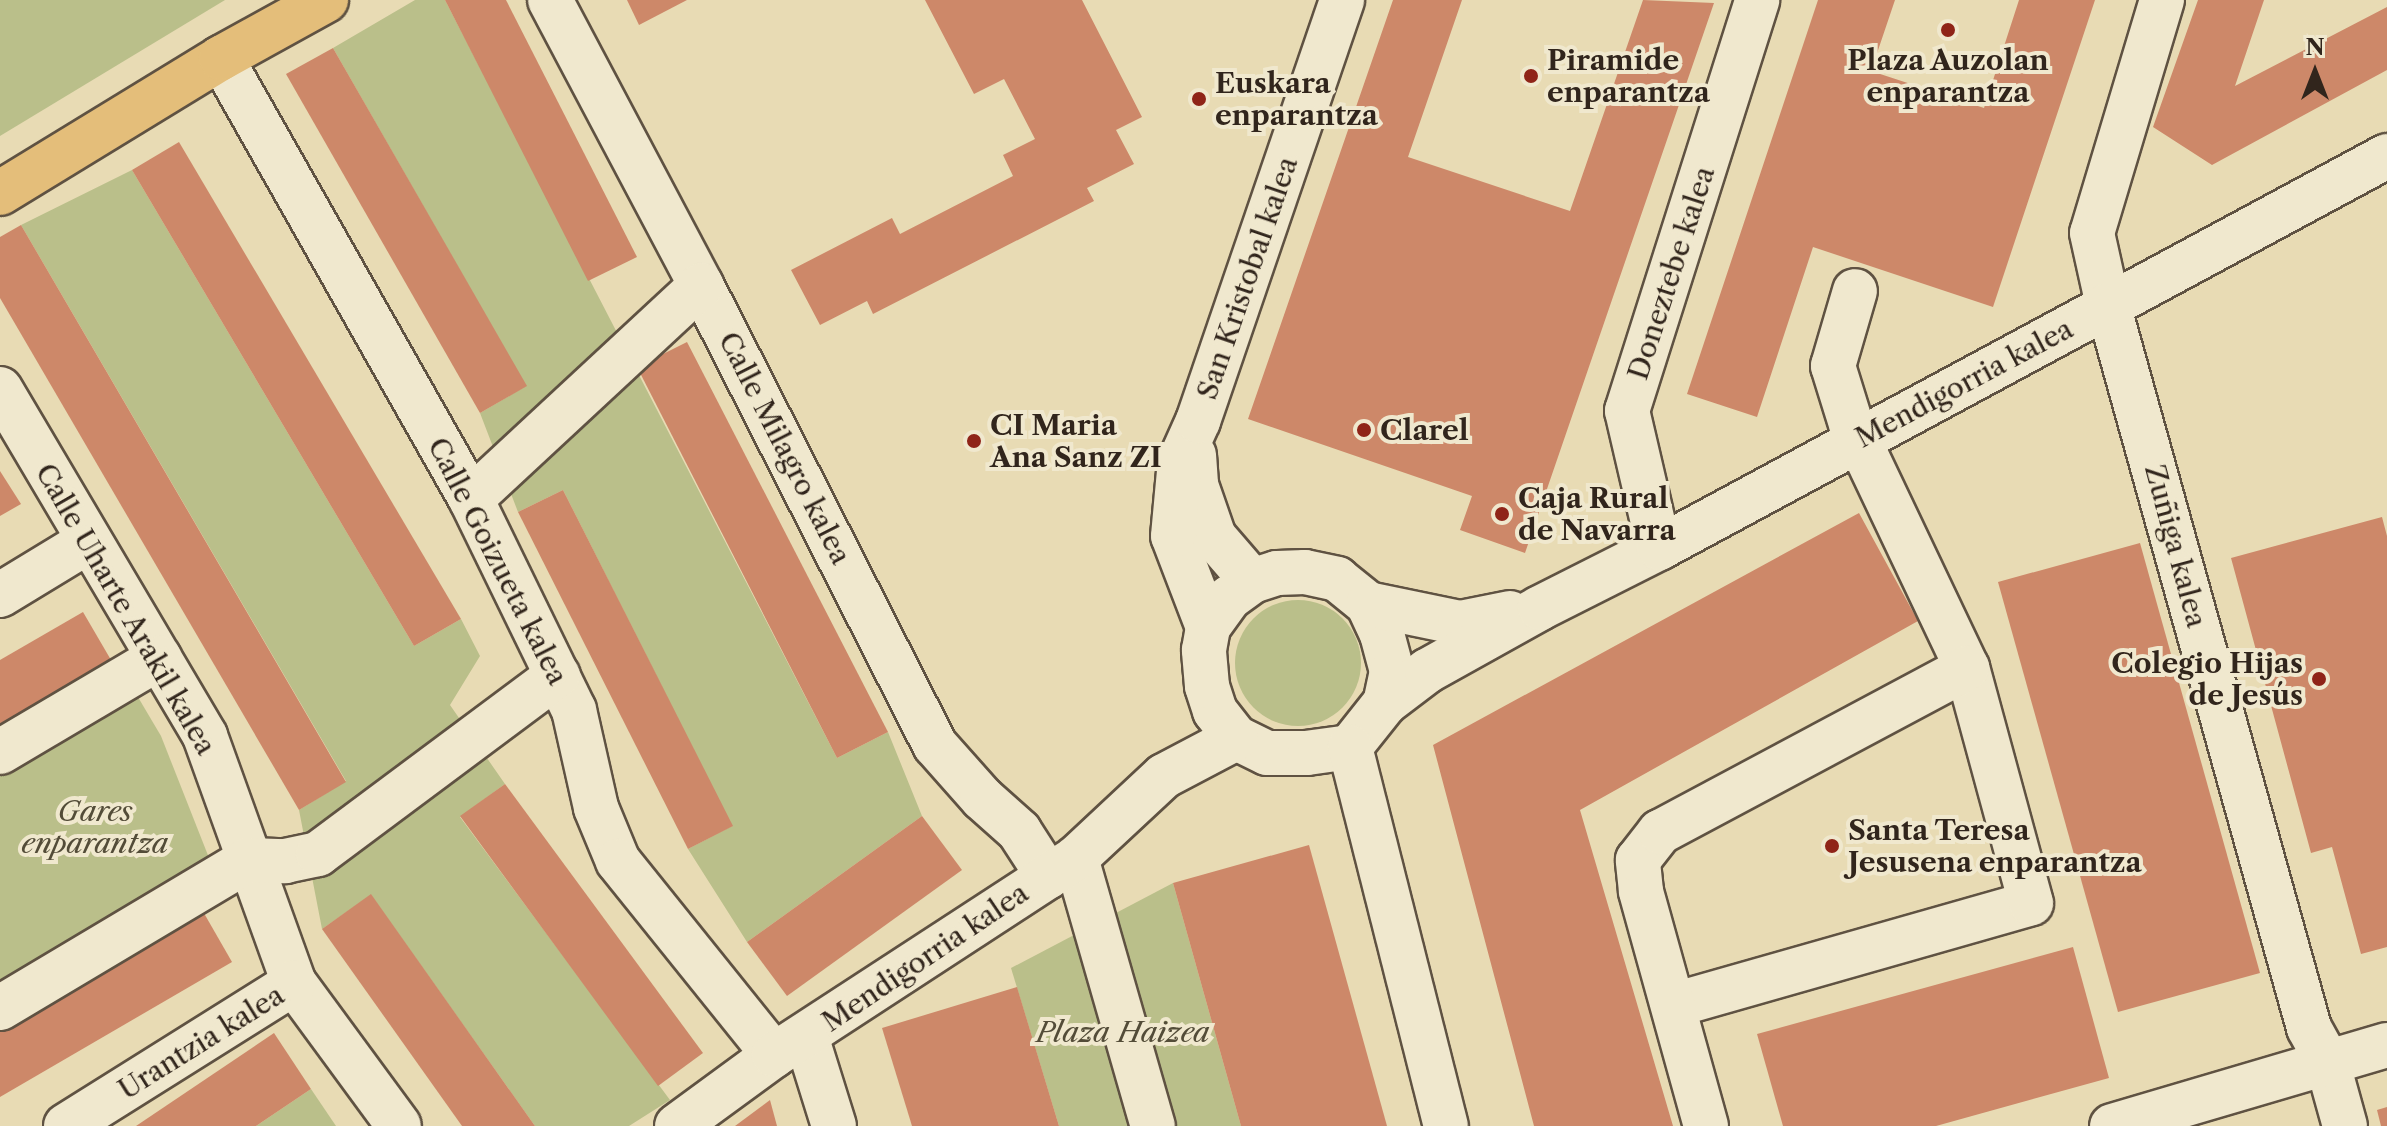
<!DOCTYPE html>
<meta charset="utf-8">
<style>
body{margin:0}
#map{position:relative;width:2387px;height:1126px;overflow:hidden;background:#e8dbb4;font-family:"Libre Caslon Text",serif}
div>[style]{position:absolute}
.green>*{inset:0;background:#babf8a}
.round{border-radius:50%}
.building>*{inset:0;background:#cd8869}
.roads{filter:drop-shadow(2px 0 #5f5242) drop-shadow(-2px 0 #5f5242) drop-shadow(0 2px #5f5242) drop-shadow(0 -2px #5f5242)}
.minor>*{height:44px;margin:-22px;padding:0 22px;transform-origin:22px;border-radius:22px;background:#f0e8ce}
.major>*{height:44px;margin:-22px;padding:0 22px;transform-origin:22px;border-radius:22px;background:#e4be7a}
.dots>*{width:22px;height:22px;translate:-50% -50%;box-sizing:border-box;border:4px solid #f0e8ce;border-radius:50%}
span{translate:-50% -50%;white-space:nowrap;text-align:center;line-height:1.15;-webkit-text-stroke:8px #f0e8ce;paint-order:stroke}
.poi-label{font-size:28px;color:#31251c;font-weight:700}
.left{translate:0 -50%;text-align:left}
.right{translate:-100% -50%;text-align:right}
.street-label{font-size:28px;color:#31251c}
.park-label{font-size:28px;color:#534c38;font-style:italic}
.north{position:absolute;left:2275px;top:32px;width:80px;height:80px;-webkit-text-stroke:6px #f0e8ce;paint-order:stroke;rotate:0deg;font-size:22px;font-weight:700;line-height:32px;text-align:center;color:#31251c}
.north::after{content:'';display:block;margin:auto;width:28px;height:36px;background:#31251c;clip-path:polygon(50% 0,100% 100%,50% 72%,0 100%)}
</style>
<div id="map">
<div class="green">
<i style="clip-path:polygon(0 0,225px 0,0 136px)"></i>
<i style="clip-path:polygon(415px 0,445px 0,837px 758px,888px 732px,922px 816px,747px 942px,688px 849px,732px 826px,563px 490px,518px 512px,480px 413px,526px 386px,333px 48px)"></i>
<i style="clip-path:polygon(132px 170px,414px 646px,461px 619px,480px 656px,450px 705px,505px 784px,460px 817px,670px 1100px,629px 1126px,535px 1126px,371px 895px,322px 929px,299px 810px,346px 781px,21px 225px)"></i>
<i class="round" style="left:1235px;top:600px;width:126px;height:126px"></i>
<i style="clip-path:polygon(132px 687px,161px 736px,213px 868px,0 995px,0 768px)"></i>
<i style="clip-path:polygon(1173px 883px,1241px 1126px,1059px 1126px,1011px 968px)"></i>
<i style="clip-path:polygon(311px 1089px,336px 1126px,256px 1126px)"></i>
</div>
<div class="building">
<i style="clip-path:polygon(445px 0,506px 0,637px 257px,588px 281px)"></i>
<i style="clip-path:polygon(627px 0,687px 0,639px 25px)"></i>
<i style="clip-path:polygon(925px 0,1082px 0,1142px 117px,1116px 130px,1134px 164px,1087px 188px,1094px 201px,873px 314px,867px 301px,820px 325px,791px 270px,892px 218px,900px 234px,1013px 176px,1003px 155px,1035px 139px,1004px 79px,974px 94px)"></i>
<i style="clip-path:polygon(1393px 0,1462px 0,1408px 157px,1570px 211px,1643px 0,1714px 3px,1525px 553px,1460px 530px,1472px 496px,1248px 419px)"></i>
<i style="clip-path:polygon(1818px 0,1895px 0,1871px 71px,1984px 108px,2019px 0,2095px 0,1993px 307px,1813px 247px,1757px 417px,1687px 394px)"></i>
<i style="clip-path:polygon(2198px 0,2264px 0,2235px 86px,2387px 7px,2387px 70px,2212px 165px,2153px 127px)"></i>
<i style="clip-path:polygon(333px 48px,527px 386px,480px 413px,286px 74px)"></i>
<i style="clip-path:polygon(179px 142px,461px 619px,414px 646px,132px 170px)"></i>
<i style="clip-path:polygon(21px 225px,346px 782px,299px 810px,0 298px,0 237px)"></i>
<i style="clip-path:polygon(687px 342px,888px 732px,837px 758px,637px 367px)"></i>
<i style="clip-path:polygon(0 471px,21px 504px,0 516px)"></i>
<i style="clip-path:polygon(563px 490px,733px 826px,688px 849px,518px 512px)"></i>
<i style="clip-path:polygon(1859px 513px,1918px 621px,1580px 810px,1673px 1126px,1534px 1126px,1433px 745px)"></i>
<i style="clip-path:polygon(2382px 517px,2387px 536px,2387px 947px,2361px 954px,2332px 847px,2311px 853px,2231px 558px)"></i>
<i style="clip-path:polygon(2140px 543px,2260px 973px,2118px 1012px,1998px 582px)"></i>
<i style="clip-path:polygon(83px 612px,111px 660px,0 725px,0 660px)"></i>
<i style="clip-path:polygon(505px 784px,703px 1053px,658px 1086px,460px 816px)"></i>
<i style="clip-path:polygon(922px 816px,962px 870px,787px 996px,747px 942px)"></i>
<i style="clip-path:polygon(1309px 845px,1387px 1126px,1241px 1126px,1173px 883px)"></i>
<i style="clip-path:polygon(371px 894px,535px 1126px,462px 1126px,322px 929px)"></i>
<i style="clip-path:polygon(201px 908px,232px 962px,0 1097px,0 1025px)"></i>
<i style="clip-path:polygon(2073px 947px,2109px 1078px,1936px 1126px,1783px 1126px,1757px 1034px)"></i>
<i style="clip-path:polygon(1017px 987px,1059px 1126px,912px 1126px,882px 1028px)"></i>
<i style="clip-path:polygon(274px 1033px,311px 1089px,256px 1126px,136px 1126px)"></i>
<i style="clip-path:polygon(770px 1100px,777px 1126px,735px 1126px)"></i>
<i style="clip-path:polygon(2387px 1107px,2387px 1126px,2381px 1126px,2377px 1110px)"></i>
</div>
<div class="roads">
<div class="minor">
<i style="left:550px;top:0;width:323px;rotate:62.1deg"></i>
<i style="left:701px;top:285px;width:516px;rotate:63.04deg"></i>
<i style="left:935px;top:745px;width:71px;rotate:48.4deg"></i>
<i style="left:982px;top:798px;width:50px;rotate:41.7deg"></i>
<i style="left:1019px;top:831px;width:54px;rotate:57.2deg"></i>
<i style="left:2162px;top:0;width:243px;rotate:106.7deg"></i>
<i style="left:2092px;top:233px;width:74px;rotate:77.5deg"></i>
<i style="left:2108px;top:305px;width:750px;rotate:74.46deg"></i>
<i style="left:2309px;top:1028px;width:38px;rotate:61deg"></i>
<i style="left:2327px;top:1061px;width:67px;rotate:74.5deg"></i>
<i style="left:221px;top:58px;width:507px;rotate:60.45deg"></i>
<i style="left:471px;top:499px;width:235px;rotate:64deg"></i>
<i style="left:574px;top:710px;width:100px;rotate:77.3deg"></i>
<i style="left:596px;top:808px;width:57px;rotate:67.5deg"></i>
<i style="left:618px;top:861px;width:249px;rotate:51.2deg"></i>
<i style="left:0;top:389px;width:403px;rotate:59.4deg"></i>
<i style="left:205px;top:736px;width:263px;rotate:70.2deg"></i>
<i style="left:294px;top:983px;width:177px;rotate:53.7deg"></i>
<i style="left:1194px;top:455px;width:30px;rotate:86deg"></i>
<i style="left:1196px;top:485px;width:55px;rotate:70.9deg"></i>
<i style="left:1214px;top:537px;width:58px;rotate:49.2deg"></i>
<i style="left:471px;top:499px;width:314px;rotate:-42.9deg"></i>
<i style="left:1659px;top:548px;width:141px;rotate:-103.1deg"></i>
<i style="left:1627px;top:411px;width:431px;rotate:-72.4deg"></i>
<i style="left:1305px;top:572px;width:33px;rotate:12deg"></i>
<i style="left:1337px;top:579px;width:40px;rotate:39deg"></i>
<i style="left:1368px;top:604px;width:33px;rotate:65deg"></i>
<i style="left:1382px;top:634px;width:38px;rotate:75deg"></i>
<i style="left:1392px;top:671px;width:33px;rotate:102deg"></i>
<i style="left:1385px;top:703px;width:56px;rotate:128.5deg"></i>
<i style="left:1350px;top:747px;width:43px;rotate:172.1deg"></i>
<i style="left:1307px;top:753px;width:40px;rotate:180deg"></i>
<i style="left:1267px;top:753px;width:34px;rotate:-154deg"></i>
<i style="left:1236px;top:738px;width:34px;rotate:-128deg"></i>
<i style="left:1215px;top:711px;width:26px;rotate:-108deg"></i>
<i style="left:1207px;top:686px;width:36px;rotate:-95deg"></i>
<i style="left:1204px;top:650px;width:23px;rotate:-80deg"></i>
<i style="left:1208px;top:627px;width:36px;rotate:-54deg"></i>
<i style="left:1229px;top:598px;width:29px;rotate:-36deg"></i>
<i style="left:1252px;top:581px;width:26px;rotate:-18deg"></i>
<i style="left:1277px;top:573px;width:28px;rotate:-2deg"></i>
<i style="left:0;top:595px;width:102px;rotate:-31.3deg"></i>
<i style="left:1368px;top:604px;width:94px;rotate:11.7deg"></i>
<i style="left:1460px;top:623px;width:51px;rotate:-11.3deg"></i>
<i style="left:1208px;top:627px;width:97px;rotate:-111deg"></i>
<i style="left:1173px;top:536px;width:75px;rotate:-84.7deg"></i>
<i style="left:1180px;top:461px;width:44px;rotate:-65.8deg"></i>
<i style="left:1198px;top:421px;width:445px;rotate:-71.1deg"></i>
<i style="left:1385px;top:703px;width:53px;rotate:-37.3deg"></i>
<i style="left:1427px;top:671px;width:129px;rotate:-29.1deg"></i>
<i style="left:1540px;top:608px;width:133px;rotate:-26.8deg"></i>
<i style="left:1659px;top:548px;width:827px;rotate:-28.3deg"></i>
<i style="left:1350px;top:747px;width:391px;rotate:75.8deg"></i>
<i style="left:0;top:752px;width:185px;rotate:-30.6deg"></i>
<i style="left:1076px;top:858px;width:279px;rotate:74deg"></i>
<i style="left:1674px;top:1005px;width:371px;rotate:-15.9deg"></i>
<i style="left:2031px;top:903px;width:244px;rotate:-105.2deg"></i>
<i style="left:1967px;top:668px;width:270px;rotate:-115.4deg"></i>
<i style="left:1851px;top:424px;width:61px;rotate:-107.2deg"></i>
<i style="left:1833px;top:366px;width:78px;rotate:-73.7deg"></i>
<i style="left:0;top:1008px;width:289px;rotate:-30.8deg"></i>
<i style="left:248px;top:860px;width:37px;rotate:2deg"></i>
<i style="left:285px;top:861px;width:34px;rotate:-12deg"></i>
<i style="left:318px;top:854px;width:299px;rotate:-36.7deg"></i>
<i style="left:806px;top:1036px;width:94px;rotate:72.7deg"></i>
<i style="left:66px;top:1126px;width:269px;rotate:-32.1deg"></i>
<i style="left:677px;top:1126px;width:120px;rotate:-36.2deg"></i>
<i style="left:774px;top:1055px;width:361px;rotate:-33.1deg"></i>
<i style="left:1076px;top:858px;width:120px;rotate:-43deg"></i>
<i style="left:1164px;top:776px;width:81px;rotate:-27.8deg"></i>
<i style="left:1706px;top:1126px;width:244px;rotate:-105.5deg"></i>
<i style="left:1641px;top:891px;width:31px;rotate:-96deg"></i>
<i style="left:1638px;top:860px;width:36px;rotate:-52deg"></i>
<i style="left:1660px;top:832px;width:348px;rotate:-28.1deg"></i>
<i style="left:2112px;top:1126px;width:287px;rotate:-16.4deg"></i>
</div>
<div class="major">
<i style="left:0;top:193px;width:259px;rotate:-31.4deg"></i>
<i style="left:221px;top:58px;width:120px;rotate:-28.9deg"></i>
</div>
</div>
<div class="dots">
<i style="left:1948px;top:30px;background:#8f2418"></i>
<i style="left:1531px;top:76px;background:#8f2418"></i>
<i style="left:1199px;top:99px;background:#8f2418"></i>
<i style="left:1364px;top:430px;background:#8f2418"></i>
<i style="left:974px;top:441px;background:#8f2418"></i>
<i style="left:1502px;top:514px;background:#8f2418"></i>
<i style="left:2319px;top:679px;background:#8f2418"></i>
<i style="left:1832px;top:846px;background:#8f2418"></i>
</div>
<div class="poi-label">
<span class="left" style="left:1547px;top:76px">Piramide<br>enparantza</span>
<span style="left:1948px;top:76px">Plaza Auzolan<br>enparantza</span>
<span class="left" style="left:1215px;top:99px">Euskara<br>enparantza</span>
<span class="left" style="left:990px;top:441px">CI Maria<br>Ana Sanz ZI</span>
<span class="left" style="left:1380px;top:430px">Clarel</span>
<span class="left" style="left:1518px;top:514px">Caja Rural<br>de Navarra</span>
<span class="right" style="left:2303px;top:679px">Colegio Hijas<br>de Jesús</span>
<span class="left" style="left:1848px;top:846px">Santa Teresa<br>Jesusena enparantza</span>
</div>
<div class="street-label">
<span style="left:1671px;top:273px;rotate:-72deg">Doneztebe kalea</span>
<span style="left:1247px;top:278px;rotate:-71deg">San Kristobal kalea</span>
<span style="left:1964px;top:383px;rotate:-28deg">Mendigorria kalea</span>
<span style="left:785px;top:448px;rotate:63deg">Calle Milagro kalea</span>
<span style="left:2176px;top:546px;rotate:75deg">Zuñiga kalea</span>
<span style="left:498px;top:561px;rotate:63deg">Calle Goizueta kalea</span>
<span style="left:126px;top:609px;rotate:60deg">Calle Uharte Arakil kalea</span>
<span style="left:925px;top:957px;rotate:-34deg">Mendigorria kalea</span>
<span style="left:201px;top:1042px;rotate:-32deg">Urantzia kalea</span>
</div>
<div class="park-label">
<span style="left:95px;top:827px">Gares<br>enparantza</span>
<span style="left:1123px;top:1032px">Plaza Haizea</span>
</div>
<div class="north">N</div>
</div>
